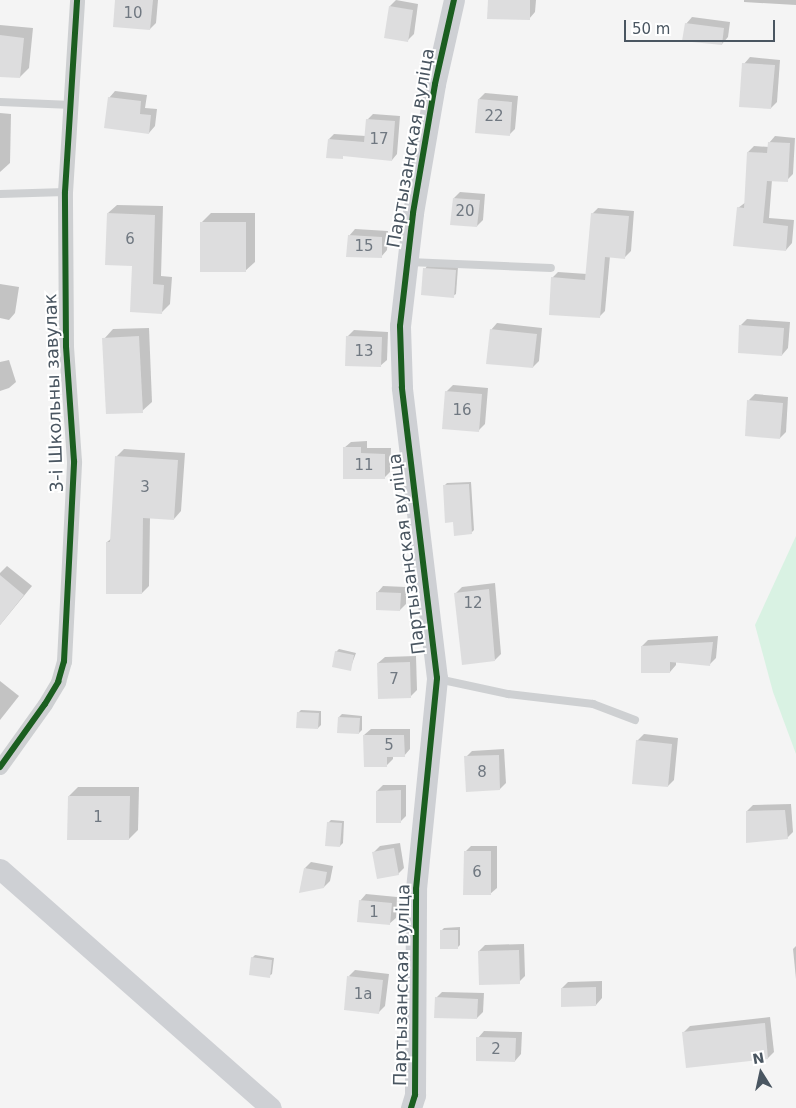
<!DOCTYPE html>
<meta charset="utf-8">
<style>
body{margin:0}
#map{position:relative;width:796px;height:1108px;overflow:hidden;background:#f4f4f4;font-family:"DejaVu Sans",sans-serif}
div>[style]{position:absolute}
.green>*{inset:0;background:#d9f2e3}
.shadow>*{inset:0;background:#0003}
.building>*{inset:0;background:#ddddde}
.lane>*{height:8px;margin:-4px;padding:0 4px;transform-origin:4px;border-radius:4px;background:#ced0d2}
.street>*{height:15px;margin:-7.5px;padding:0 7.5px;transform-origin:7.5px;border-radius:7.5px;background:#ced0d2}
.secondary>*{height:21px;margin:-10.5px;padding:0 10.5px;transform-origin:10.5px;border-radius:10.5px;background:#ced0d4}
.cycleway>*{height:6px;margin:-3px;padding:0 3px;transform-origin:3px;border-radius:3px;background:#1b5e20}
span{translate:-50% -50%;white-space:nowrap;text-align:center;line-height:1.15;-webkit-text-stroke:4px #fff;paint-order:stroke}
.number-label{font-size:15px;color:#707881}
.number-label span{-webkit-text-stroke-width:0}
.street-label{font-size:18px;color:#4a5661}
.north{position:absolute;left:736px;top:1048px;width:50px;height:50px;-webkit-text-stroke:4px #fff;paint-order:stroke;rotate:350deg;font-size:14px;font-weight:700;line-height:20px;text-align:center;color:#4a5661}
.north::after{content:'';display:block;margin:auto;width:18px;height:22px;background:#4a5661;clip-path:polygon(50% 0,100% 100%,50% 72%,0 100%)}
.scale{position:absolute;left:624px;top:20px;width:151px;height:22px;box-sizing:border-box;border:2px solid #4a5661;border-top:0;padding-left:6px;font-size:15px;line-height:18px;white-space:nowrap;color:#4a5661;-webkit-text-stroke:4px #fff;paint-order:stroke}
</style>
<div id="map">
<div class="green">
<i style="clip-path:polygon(796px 536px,796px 754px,773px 692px,755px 625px)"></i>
</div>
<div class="shadow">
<i style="clip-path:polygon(116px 0,158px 0,156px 23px,150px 29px)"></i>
<i style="clip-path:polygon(396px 0,418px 4px,414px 34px,407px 41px,390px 6px)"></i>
<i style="clip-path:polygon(489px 0,536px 0,535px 12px,529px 19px)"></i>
<i style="clip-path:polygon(744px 0,796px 0,796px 5px,744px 2px)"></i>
<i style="clip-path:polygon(692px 17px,730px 22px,728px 37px,722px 44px,686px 24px)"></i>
<i style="clip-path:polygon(0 25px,33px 28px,29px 68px,20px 77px,0 75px)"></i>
<i style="clip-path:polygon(750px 57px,780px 60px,777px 102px,771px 108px,744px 64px)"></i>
<i style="clip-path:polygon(115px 91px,147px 95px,145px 108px,157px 109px,155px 126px,149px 133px,109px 98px)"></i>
<i style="clip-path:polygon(485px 93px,518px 96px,515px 129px,509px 135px,479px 99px)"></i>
<i style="clip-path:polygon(0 113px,11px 114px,10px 163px,0 172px)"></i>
<i style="clip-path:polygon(373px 114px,400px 116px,397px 154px,392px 160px,344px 155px,342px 157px,329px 139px,334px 134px,366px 136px,367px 120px)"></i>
<i style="clip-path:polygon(775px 136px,795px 138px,793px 174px,787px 180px,772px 180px,769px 218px,794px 220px,792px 243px,786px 250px,738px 208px,746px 202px,748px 152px,754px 146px,769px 147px,769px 143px)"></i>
<i style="clip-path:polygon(460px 192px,485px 194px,483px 220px,477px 226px,454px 198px)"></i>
<i style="clip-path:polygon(117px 205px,163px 206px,161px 276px,172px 277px,170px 304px,162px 312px,134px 265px,108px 213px)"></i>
<i style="clip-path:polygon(598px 208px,634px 211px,631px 251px,625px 257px,610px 256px,605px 311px,599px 317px,552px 278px,558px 272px,587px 274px,592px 214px)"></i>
<i style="clip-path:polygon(211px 213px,255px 213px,255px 262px,245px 271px,201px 223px)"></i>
<i style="clip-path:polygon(355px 229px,388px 231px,387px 250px,381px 257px,349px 236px)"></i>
<i style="clip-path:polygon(427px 266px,458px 267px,456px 294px,453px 296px,425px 269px)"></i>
<i style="clip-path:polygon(0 284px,19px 287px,15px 313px,9px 320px,0 318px)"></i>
<i style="clip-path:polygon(747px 319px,790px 322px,788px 348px,782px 355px,741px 325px)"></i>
<i style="clip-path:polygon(497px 323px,542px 328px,539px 361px,533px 367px,491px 330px)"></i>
<i style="clip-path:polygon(149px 328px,152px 402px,142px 411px,104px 339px,113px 329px)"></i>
<i style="clip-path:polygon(354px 330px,388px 332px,387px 360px,380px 366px,347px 337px)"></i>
<i style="clip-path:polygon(9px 360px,16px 382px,9px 388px,0 391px,0 362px)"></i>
<i style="clip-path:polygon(453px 385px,488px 388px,485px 424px,479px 430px,446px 392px)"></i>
<i style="clip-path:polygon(755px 394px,788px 397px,786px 432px,780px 438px,749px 400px)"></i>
<i style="clip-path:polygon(367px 441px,367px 448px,391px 448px,390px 472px,384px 478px,344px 448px,351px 442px)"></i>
<i style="clip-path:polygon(124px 449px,185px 453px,181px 511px,174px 519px,150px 517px,149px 586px,142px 593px,107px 542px,112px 538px,117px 456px)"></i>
<i style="clip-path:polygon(471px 482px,474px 530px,471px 533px,455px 521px,444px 486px,447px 483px)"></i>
<i style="clip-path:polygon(7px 566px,32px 586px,0 625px,0 573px)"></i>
<i style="clip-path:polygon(495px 583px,501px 654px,495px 660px,456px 593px,462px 587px)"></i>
<i style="clip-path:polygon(383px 586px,406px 587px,406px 604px,400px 610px,377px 593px)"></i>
<i style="clip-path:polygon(718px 636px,716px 658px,710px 664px,676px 661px,676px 665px,670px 672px,642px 646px,648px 640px)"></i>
<i style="clip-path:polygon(339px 649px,356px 653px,350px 669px,336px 652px)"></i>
<i style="clip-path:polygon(416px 656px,417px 690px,410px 697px,378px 663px,385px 657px)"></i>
<i style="clip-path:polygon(0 681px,19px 696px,0 720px)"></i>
<i style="clip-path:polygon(301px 710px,321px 711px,321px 725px,318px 728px,298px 713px)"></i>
<i style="clip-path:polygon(342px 714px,362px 716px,362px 730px,359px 733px,339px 717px)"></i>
<i style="clip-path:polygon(371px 729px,410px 729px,410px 749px,404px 756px,393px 756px,393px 759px,387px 765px,364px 735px)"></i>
<i style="clip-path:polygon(644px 734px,678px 738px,674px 780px,668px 786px,637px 741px)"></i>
<i style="clip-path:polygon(504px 749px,506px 783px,500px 789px,466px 757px,472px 751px)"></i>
<i style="clip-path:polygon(383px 785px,406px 785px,406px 816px,400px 822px,377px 791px)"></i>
<i style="clip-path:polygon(78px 787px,139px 787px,138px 830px,129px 839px,69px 796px)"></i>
<i style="clip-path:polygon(791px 804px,793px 832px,787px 838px,747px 811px,753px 805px)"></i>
<i style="clip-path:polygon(331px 820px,344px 821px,343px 843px,340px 846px,328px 823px)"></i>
<i style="clip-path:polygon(400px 843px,404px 868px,398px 874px,374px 852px,380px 846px)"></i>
<i style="clip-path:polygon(471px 846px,497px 846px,497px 888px,490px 894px,465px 852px)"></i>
<i style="clip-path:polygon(311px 862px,333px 866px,330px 881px,324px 887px,305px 868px)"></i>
<i style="clip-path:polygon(366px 894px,397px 897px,396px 918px,389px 924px,360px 901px)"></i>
<i style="clip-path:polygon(460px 927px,460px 945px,457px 948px,441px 931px,444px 928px)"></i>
<i style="clip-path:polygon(524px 944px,525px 976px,519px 982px,479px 951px,485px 945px)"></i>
<i style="clip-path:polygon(796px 946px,796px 979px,793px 949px)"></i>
<i style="clip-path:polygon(255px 955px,274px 958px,272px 974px,269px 976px,252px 958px)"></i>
<i style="clip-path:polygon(355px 970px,389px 974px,385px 1006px,379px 1012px,349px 976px)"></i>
<i style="clip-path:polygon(602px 981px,602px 998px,596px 1005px,562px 988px,568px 982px)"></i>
<i style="clip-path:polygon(442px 992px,484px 993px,483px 1012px,477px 1018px,436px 998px)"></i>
<i style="clip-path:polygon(770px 1017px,774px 1052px,768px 1058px,687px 1067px,684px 1032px,690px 1026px)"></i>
<i style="clip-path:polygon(484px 1031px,522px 1032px,521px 1054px,515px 1061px,478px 1038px)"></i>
</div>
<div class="building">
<i style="clip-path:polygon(115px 0,153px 0,150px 30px,113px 27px)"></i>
<i style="clip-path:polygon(488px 0,530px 0,530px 20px,487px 19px)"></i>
<i style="clip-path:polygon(389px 6px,413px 10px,408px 42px,384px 38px)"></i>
<i style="clip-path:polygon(685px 23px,724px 28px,722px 45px,682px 41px)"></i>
<i style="clip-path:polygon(0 35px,24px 38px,20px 78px,0 77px)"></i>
<i style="clip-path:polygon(742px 63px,775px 65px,771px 109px,739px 107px)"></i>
<i style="clip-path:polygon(108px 97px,141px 101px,140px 114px,151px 115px,149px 134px,104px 128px)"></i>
<i style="clip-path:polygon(478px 99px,512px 102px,510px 136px,475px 133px)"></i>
<i style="clip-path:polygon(366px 119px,395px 121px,392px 161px,343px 156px,343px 159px,326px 158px,328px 139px,364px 142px)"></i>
<i style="clip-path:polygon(768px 142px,790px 143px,788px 182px,767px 181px,763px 223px,788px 226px,786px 251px,733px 246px,737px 207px,744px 208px,747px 152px,767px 153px)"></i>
<i style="clip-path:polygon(453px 198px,480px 200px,477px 227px,450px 225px)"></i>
<i style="clip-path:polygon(107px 213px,155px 215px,153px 284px,164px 285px,162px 314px,130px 312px,132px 266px,105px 265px)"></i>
<i style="clip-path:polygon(591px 213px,629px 216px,625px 259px,605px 257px,600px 318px,549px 315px,551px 277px,585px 280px)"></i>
<i style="clip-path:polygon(200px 222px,246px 222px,246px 272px,200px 272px)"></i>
<i style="clip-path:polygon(348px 235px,382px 237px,382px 258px,346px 257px)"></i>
<i style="clip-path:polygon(423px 268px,456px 270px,454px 298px,421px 295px)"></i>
<i style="clip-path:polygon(739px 325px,784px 328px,782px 356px,738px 353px)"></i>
<i style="clip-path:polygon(490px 329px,537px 334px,533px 368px,486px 364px)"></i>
<i style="clip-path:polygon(139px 336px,143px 413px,106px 414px,102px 338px)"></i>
<i style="clip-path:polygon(346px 336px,382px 337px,381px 367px,345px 366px)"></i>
<i style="clip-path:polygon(445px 391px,482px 394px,479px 432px,442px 429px)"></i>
<i style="clip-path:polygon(747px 400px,783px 403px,780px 439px,745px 436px)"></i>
<i style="clip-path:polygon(343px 447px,361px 447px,361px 453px,385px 454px,385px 479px,343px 479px)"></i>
<i style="clip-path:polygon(115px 456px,178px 460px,174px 520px,143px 518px,142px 594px,106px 594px,106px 542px,110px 542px)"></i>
<i style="clip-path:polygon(469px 484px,472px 534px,454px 536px,453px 522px,445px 523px,443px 485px)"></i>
<i style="clip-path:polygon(0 575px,24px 595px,0 625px)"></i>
<i style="clip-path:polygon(489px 589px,495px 661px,462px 665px,454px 593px)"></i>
<i style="clip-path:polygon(376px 592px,401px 593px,400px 611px,376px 610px)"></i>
<i style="clip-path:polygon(713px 642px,710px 666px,670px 662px,670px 673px,641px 673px,641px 646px)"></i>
<i style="clip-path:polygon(335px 651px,354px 655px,351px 671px,332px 667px)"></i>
<i style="clip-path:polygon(410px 662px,411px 698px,378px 699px,377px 663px)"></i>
<i style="clip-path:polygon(297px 712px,319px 713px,318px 729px,296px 728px)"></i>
<i style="clip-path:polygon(338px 717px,360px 718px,359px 734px,337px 733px)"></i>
<i style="clip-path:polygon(363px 735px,404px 735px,405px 757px,387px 757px,387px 767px,364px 767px)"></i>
<i style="clip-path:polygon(636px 740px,672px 744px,668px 787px,632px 784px)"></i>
<i style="clip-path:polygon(499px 755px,500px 790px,466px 792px,464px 756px)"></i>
<i style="clip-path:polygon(401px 790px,401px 823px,376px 823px,376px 791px)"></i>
<i style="clip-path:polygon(68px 796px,130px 796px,129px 840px,67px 840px)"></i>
<i style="clip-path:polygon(785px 810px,788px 839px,746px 843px,746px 811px)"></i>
<i style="clip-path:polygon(327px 822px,342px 823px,340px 847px,325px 846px)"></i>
<i style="clip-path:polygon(394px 848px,399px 875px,377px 879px,372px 852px)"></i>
<i style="clip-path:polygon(464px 851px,491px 851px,491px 895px,463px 895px)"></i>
<i style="clip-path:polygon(304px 868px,327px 872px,324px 888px,299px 893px)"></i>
<i style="clip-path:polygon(359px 900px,392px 903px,390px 925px,357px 922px)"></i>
<i style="clip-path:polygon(440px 930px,458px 930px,458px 949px,440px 949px)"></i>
<i style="clip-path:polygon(519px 950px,520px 984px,479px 985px,478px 951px)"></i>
<i style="clip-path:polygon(251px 957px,272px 960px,270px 978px,249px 975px)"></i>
<i style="clip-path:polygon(347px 976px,383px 980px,379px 1014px,344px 1010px)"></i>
<i style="clip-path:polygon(596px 987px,596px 1006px,561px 1007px,561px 988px)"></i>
<i style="clip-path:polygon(435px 997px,478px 999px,477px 1019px,434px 1018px)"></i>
<i style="clip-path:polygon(765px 1023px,768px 1059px,686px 1068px,682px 1032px)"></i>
<i style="clip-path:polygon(476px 1037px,516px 1038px,515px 1062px,476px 1061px)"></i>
</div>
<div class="lane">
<i style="left:0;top:102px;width:72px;rotate:2.4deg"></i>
<i style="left:0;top:194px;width:65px;rotate:-1.8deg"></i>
<i style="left:409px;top:262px;width:142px;rotate:2.4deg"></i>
<i style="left:438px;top:679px;width:72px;rotate:12.1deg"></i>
<i style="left:508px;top:694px;width:86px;rotate:6.7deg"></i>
<i style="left:593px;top:704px;width:45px;rotate:20.9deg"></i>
</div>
<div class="street">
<i style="left:0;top:767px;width:77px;rotate:-54.5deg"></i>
<i style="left:45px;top:704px;width:26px;rotate:-59deg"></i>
<i style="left:58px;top:682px;width:22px;rotate:-74deg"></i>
<i style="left:64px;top:661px;width:200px;rotate:-87.1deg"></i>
<i style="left:74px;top:461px;width:115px;rotate:-94deg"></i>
<i style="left:66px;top:346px;width:154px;rotate:-90.4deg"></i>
<i style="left:65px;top:192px;width:192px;rotate:-86.4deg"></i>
</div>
<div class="secondary">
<i style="left:0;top:869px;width:361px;rotate:41.4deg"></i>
<i style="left:411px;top:1108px;width:14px;rotate:-73deg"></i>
<i style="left:415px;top:1095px;width:206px;rotate:-89.7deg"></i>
<i style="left:416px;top:889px;width:212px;rotate:-84.3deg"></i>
<i style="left:437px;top:678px;width:293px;rotate:-96.9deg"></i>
<i style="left:402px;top:387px;width:61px;rotate:-91.9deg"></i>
<i style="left:400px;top:326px;width:114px;rotate:-83.4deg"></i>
<i style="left:413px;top:213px;width:131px;rotate:-80.3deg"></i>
<i style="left:435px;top:84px;width:86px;rotate:-77.3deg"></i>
</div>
<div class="cycleway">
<i style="left:0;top:767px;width:77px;rotate:-54.5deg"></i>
<i style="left:45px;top:704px;width:26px;rotate:-59deg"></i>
<i style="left:58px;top:682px;width:22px;rotate:-74deg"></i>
<i style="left:64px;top:661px;width:200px;rotate:-87.1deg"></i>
<i style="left:74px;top:461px;width:115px;rotate:-94deg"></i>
<i style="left:66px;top:346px;width:154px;rotate:-90.4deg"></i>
<i style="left:65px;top:192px;width:192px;rotate:-86.4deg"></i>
<i style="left:411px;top:1108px;width:14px;rotate:-73deg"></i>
<i style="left:415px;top:1095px;width:206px;rotate:-89.7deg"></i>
<i style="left:416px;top:889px;width:212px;rotate:-84.3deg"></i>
<i style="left:437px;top:678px;width:293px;rotate:-96.9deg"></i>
<i style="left:402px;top:387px;width:61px;rotate:-91.9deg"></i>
<i style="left:400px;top:326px;width:114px;rotate:-83.4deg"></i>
<i style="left:413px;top:213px;width:131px;rotate:-80.3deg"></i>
<i style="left:435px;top:84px;width:86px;rotate:-77.3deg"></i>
</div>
<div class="number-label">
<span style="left:133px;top:14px">10</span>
<span style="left:494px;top:117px">22</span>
<span style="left:379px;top:140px">17</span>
<span style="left:465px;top:212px">20</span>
<span style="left:130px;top:240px">6</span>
<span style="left:364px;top:247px">15</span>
<span style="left:364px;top:352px">13</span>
<span style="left:462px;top:411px">16</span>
<span style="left:364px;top:466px">11</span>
<span style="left:145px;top:488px">3</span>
<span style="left:473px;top:604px">12</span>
<span style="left:394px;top:680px">7</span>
<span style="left:389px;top:746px">5</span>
<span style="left:482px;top:773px">8</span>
<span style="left:98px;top:818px">1</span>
<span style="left:477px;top:873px">6</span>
<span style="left:374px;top:913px">1</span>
<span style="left:363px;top:995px">1а</span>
<span style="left:496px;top:1050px">2</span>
</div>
<div class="street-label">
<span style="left:411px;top:148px;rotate:-80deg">Партызанская вуліца</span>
<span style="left:54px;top:393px;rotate:-92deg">3-і Школьны завулак</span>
<span style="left:407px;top:554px;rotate:-97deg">Партызанская вуліца</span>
<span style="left:402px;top:985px;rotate:-89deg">Партызанская вуліца</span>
</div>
<div class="north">N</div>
<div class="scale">50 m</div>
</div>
